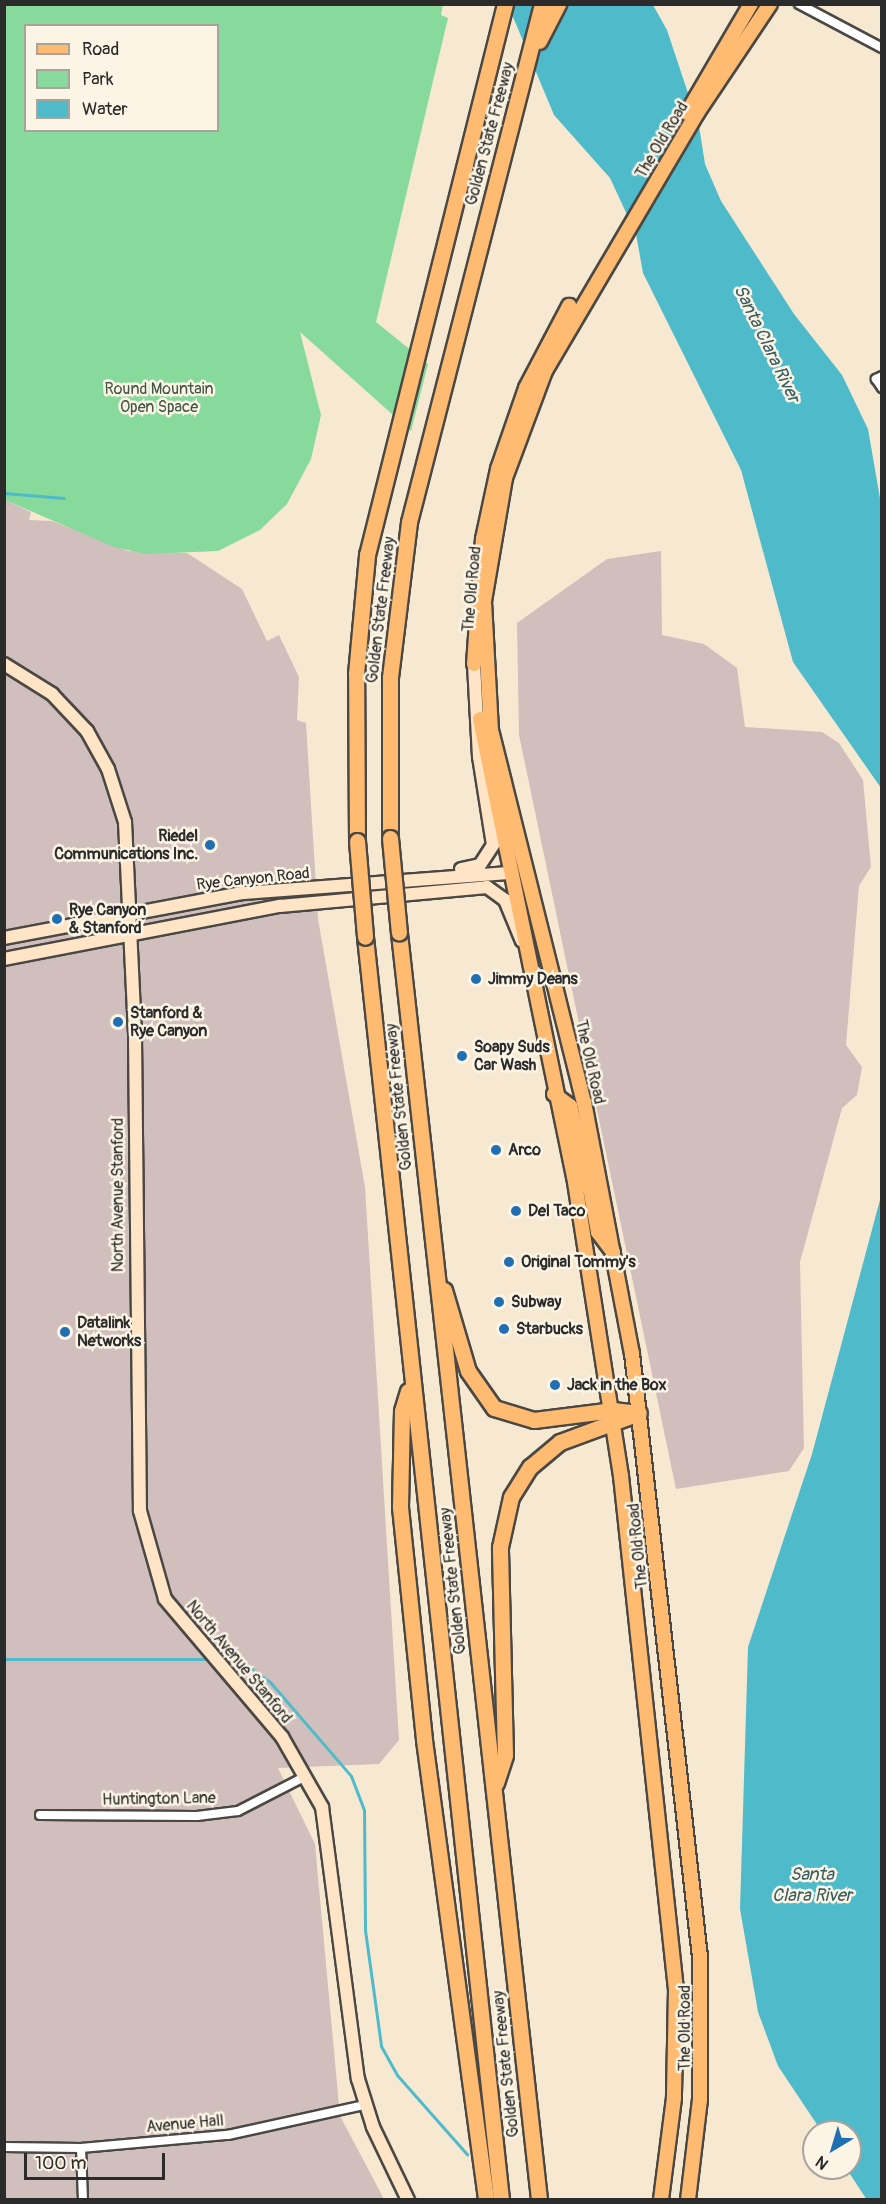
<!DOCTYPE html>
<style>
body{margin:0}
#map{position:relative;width:886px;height:2204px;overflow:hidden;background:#f7e9d1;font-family:Pangolin,sans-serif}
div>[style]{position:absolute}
.industrial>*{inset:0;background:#d1bfbd}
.green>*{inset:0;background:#87da9c}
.water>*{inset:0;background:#4fbbca}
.stream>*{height:3px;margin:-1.5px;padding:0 1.5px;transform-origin:1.5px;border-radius:1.5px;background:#4fbbca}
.roads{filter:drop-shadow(2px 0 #4a4844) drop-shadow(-2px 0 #4a4844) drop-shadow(0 2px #4a4844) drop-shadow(0 -2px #4a4844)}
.street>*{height:8px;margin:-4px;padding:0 4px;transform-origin:4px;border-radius:4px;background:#fff}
.secondary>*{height:12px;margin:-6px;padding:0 6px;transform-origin:6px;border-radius:6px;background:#ffe4c6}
.primary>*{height:14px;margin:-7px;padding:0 7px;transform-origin:7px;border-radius:7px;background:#ffbb71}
.highway>*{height:15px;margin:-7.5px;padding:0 7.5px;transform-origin:7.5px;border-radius:7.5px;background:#ffbb71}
.bridges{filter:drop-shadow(2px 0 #4a4844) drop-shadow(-2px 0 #4a4844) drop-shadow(0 2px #4a4844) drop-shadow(0 -2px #4a4844)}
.highway-bridge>*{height:15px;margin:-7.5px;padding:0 7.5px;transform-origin:7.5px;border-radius:7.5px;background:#ffbb71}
.dots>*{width:16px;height:16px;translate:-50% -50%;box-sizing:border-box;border:3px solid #fcf5e5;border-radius:50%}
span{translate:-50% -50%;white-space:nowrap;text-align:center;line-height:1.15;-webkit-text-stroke:5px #fcf5e5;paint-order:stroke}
.street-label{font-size:16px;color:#2b2b2b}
.park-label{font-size:16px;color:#425747}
.poi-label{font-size:16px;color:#2b2b2b;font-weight:700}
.right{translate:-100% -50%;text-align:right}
.left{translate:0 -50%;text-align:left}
.water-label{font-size:18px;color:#385d63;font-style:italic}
.frame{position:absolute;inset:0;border:6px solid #2b2b2b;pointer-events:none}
.legend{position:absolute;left:24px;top:24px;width:195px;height:108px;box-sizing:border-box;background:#fcf5e5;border:2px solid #a8a49b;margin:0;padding:8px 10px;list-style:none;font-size:18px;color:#2b2b2b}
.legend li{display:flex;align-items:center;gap:12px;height:30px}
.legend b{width:30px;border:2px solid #a8a49b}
.north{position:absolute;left:802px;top:2120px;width:60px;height:60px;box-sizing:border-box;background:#fcf5e5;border:2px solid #a8a49b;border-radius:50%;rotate:218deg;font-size:16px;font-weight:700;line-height:24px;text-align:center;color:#2b2b2b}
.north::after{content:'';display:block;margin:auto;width:21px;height:27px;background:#1f6fb2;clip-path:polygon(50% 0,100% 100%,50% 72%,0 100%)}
.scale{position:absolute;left:24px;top:2153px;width:141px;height:27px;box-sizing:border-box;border:3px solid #2b2b2b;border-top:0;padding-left:8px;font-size:18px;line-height:21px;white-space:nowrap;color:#2b2b2b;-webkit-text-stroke:4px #fcf5e5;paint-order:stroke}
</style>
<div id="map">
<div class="industrial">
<i style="clip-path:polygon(5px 500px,31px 512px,29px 520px,52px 521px,128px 551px,187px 553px,242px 589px,267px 641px,279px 635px,299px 677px,297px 720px,306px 723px,318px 919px,365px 1187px,399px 1740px,379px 1764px,278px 1768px,315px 1844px,340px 2116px,384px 2199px,5px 2200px)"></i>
<i style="clip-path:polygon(661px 551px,662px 635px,704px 644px,737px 668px,745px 727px,822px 732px,839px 743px,863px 780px,871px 867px,859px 886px,846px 1045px,862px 1067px,857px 1095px,842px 1108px,800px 1262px,804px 1448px,789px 1471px,676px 1489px,519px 735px,517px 623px,607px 559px)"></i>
</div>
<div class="green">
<i style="clip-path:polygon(evenodd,5px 5px,443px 5px,441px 15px,448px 18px,376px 322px,428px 364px,411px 431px,300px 332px,321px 415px,311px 459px,287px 504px,260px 530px,218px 551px,146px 554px,114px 547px,5px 500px,5px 5px,26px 26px,218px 26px,218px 130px,26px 130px,26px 26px)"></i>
</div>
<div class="water">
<i style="clip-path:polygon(508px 5px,653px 5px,667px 30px,699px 126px,705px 164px,721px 201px,794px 314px,842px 375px,868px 429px,881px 504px,881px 788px,793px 662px,741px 470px,643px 273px,636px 234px,610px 178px,554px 115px)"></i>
<i style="clip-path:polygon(881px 1196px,882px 2199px,867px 2200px,846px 2168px,850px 2132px,822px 2132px,778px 2066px,758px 2012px,740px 1909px,748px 1647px,812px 1454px)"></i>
</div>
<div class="stream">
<i style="left:4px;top:493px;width:60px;rotate:4.8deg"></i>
<i style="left:4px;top:1659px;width:206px"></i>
<i style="left:222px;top:1660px;width:19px;rotate:3deg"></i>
<i style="left:241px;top:1661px;width:36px;rotate:36deg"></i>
<i style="left:270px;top:1682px;width:124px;rotate:49.2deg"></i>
<i style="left:351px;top:1776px;width:36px;rotate:69deg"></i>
<i style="left:364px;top:1810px;width:120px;rotate:89.5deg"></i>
<i style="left:365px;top:1930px;width:117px;rotate:82.1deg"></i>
<i style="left:381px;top:2046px;width:33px;rotate:61deg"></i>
<i style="left:397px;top:2075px;width:106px;rotate:48.5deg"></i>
</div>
<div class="roads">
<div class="street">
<i style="left:799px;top:4px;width:94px;rotate:27.9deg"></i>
<i style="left:882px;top:376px;width:7px;rotate:153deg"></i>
<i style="left:876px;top:379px;width:11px;rotate:56deg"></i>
<i style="left:40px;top:1815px;width:157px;rotate:0.4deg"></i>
<i style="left:197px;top:1816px;width:41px;rotate:-7deg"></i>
<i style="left:238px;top:1811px;width:76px;rotate:-27.2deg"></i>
<i style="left:4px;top:2147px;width:77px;rotate:0.7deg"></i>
<i style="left:81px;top:2148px;width:148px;rotate:-5.1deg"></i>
<i style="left:228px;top:2135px;width:140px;rotate:-12.4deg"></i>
<i style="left:81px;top:2148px;width:52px;rotate:87.8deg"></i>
</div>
<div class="secondary">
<i style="left:4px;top:664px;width:57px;rotate:32deg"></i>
<i style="left:52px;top:694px;width:51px;rotate:46.6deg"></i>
<i style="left:87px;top:731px;width:43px;rotate:61.1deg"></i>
<i style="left:108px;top:769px;width:56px;rotate:72.2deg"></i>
<i style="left:125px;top:822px;width:215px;rotate:87.3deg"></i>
<i style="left:135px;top:1037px;width:474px;rotate:89.4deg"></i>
<i style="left:140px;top:1511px;width:91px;rotate:74.1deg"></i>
<i style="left:165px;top:1599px;width:181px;rotate:49.7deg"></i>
<i style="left:282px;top:1737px;width:81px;rotate:60.3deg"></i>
<i style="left:322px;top:1807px;width:274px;rotate:82.5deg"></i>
<i style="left:358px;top:2079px;width:50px;rotate:72.6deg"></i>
<i style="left:373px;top:2127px;width:81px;rotate:64.4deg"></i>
<i style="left:461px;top:869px;width:19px;rotate:-12deg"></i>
<i style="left:480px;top:865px;width:24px;rotate:-57deg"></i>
<i style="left:493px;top:845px;width:89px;rotate:-99deg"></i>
<i style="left:479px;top:757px;width:93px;rotate:-93.1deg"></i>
<i style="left:4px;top:938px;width:243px;rotate:-10.7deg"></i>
<i style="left:243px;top:893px;width:267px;rotate:-4.3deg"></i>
<i style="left:4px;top:959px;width:281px;rotate:-10.9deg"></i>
<i style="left:280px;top:906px;width:208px;rotate:-5.2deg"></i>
<i style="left:487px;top:887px;width:22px;rotate:36deg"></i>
<i style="left:505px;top:900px;width:44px;rotate:67.5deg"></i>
</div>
<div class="primary">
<i style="left:687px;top:113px;width:126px;rotate:-59.6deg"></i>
<i style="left:474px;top:664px;width:125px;rotate:-85.9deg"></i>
<i style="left:483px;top:539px;width:72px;rotate:-77.9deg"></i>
<i style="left:498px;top:469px;width:86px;rotate:-70.9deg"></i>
<i style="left:526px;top:388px;width:93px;rotate:-62.3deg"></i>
<i style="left:480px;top:719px;width:467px;rotate:78.4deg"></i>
<i style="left:574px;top:1176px;width:304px;rotate:81.1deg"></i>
<i style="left:621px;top:1476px;width:517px;rotate:83.89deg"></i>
<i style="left:676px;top:1990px;width:108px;rotate:91.1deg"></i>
<i style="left:674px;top:2098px;width:103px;rotate:97.3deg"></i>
<i style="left:554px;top:1094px;width:20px;rotate:37deg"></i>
<i style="left:570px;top:1106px;width:64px;rotate:76.4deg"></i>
<i style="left:585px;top:1168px;width:16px;rotate:35deg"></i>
<i style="left:574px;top:1176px;width:20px;rotate:37deg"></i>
<i style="left:590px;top:1188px;width:45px;rotate:79.7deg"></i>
<i style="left:598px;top:1232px;width:25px;rotate:53deg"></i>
<i style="left:688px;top:2200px;width:101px;rotate:-83.2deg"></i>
<i style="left:700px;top:2100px;width:143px;rotate:-90deg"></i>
<i style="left:700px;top:1957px;width:607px;rotate:-96.43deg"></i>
<i style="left:632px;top:1354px;width:256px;rotate:-100.8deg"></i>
<i style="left:584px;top:1103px;width:383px;rotate:-104deg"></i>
<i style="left:491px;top:731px;width:130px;rotate:-93.1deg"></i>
<i style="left:484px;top:601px;width:125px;rotate:-80.3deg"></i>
<i style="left:505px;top:478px;width:114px;rotate:-69.5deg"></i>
<i style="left:545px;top:371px;width:299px;rotate:-59.5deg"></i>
<i style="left:697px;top:113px;width:131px;rotate:-56.2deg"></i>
</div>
<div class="highway">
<i style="left:539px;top:41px;width:42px;rotate:-62.8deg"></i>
<i style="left:390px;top:838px;width:161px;rotate:-90deg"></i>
<i style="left:390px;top:677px;width:156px;rotate:-83deg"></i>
<i style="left:409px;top:522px;width:535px;rotate:-75.6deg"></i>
<i style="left:357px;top:841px;width:167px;rotate:-90.3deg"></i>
<i style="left:356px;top:674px;width:120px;rotate:-84.7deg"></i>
<i style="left:367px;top:555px;width:568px;rotate:-75.94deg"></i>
<i style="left:399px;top:933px;width:1275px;rotate:83.69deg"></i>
<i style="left:365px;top:937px;width:1270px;rotate:83.85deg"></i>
<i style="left:444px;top:1290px;width:84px;rotate:73.5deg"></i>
<i style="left:468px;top:1371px;width:45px;rotate:54.9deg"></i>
<i style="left:494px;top:1408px;width:42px;rotate:16.7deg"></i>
<i style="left:534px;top:1420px;width:80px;rotate:-7.2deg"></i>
<i style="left:613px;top:1410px;width:23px;rotate:7deg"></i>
<i style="left:408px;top:1391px;width:21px;rotate:107deg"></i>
<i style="left:402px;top:1411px;width:96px;rotate:91.2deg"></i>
<i style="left:400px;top:1507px;width:234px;rotate:84.1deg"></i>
<i style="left:424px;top:1740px;width:464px;rotate:82.3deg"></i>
<i style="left:496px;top:1783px;width:29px;rotate:-72deg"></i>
<i style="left:505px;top:1755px;width:208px;rotate:-91.4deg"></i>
<i style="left:500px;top:1547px;width:51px;rotate:-77.6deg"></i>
<i style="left:511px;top:1497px;width:36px;rotate:-58deg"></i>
<i style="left:530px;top:1467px;width:39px;rotate:-40deg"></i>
<i style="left:560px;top:1442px;width:84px;rotate:-20.2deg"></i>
</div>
</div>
<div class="bridges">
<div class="highway-bridge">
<i style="left:390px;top:838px;width:95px;rotate:84.6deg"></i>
<i style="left:357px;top:841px;width:96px;rotate:85.2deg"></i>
</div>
</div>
<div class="dots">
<i style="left:210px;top:845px;background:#1f6fb2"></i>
<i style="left:57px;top:919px;background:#1f6fb2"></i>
<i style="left:476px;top:979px;background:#1f6fb2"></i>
<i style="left:118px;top:1022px;background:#1f6fb2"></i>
<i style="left:462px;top:1056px;background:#1f6fb2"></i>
<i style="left:496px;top:1150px;background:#1f6fb2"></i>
<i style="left:516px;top:1211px;background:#1f6fb2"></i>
<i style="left:509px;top:1262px;background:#1f6fb2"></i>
<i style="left:499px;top:1302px;background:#1f6fb2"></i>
<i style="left:504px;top:1329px;background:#1f6fb2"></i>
<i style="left:65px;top:1332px;background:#1f6fb2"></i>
<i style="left:555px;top:1385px;background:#1f6fb2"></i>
</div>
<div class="street-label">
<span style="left:490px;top:134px;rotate:-75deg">Golden State Freeway</span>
<span style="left:662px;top:140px;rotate:-59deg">The Old Road</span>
<span style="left:472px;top:589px;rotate:-85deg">The Old Road</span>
<span style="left:381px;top:610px;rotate:-83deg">Golden State Freeway</span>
<span style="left:253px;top:879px;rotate:-6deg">Rye Canyon Road</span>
<span style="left:590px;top:1062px;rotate:77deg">The Old Road</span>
<span style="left:399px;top:1097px;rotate:-96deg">Golden State Freeway</span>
<span style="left:118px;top:1195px;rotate:-90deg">North Avenue Stanford</span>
<span style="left:638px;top:1546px;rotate:-96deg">The Old Road</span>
<span style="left:453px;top:1581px;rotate:-96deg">Golden State Freeway</span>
<span style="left:239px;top:1662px;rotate:50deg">North Avenue Stanford</span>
<span style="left:159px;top:1799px;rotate:-1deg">Huntington Lane</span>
<span style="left:685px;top:2028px;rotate:-90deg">The Old Road</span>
<span style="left:506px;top:2064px;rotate:-96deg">Golden State Freeway</span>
<span style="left:185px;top:2124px;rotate:-5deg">Avenue Hall</span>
</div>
<div class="park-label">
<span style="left:159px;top:398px">Round Mountain<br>Open Space</span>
</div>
<div class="poi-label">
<span class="right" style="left:198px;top:845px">Riedel<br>Communications Inc.</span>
<span class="left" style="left:69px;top:919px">Rye Canyon<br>&amp; Stanford</span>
<span class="left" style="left:488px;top:979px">Jimmy Deans</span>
<span class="left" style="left:130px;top:1022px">Stanford &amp;<br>Rye Canyon</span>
<span class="left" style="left:474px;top:1056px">Soapy Suds<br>Car Wash</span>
<span class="left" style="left:508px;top:1150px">Arco</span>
<span class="left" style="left:528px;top:1211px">Del Taco</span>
<span class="left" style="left:521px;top:1262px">Original Tommy's</span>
<span class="left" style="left:511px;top:1302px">Subway</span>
<span class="left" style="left:77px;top:1332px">Datalink<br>Networks</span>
<span class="left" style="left:516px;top:1329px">Starbucks</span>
<span class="left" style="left:567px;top:1385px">Jack in the Box</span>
</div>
<div class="water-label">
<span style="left:766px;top:344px;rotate:64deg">Santa Clara River</span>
<span style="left:812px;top:1886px">Santa<br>Clara River</span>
</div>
<div class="frame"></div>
<ul class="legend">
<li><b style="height:8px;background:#ffbb71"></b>Road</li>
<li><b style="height:16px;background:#87da9c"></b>Park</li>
<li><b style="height:16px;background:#4fbbca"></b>Water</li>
</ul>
<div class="north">N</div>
<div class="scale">100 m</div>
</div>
